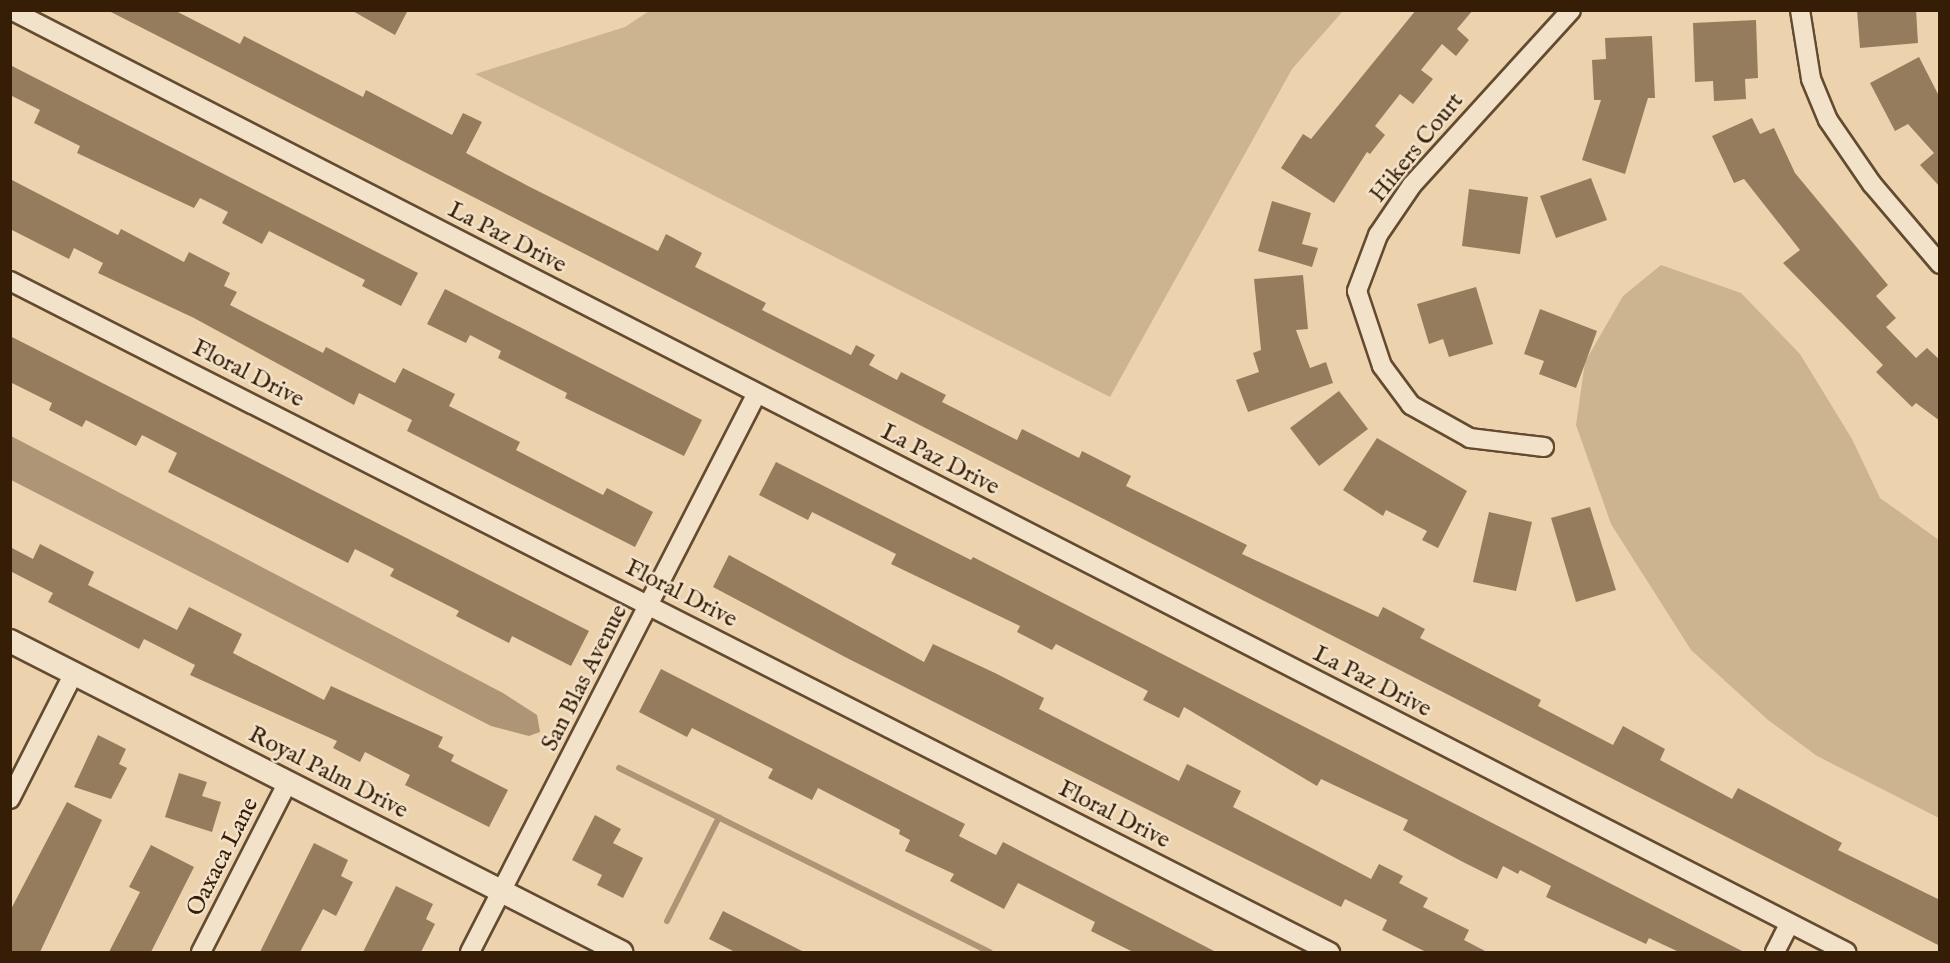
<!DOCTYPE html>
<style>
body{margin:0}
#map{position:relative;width:1950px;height:963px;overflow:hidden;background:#ecd3ae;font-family:"IM FELL English",serif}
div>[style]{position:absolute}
.green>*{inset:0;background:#cdb491}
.water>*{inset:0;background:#ae9575}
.stream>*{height:6px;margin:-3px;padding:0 3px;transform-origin:3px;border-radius:3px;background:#ae9575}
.building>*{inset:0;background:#957c5d}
.roads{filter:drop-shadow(2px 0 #644b30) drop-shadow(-2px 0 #644b30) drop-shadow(0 2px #644b30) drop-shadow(0 -2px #644b30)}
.minor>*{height:18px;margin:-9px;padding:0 9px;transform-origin:9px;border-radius:9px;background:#f3e2ca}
.tertiary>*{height:22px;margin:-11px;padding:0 11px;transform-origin:11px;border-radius:11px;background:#f3e2ca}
span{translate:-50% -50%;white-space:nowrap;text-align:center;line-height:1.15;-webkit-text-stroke:5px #f3e2ca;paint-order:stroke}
.street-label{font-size:24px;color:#361e06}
.frame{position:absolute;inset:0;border:12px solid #361e06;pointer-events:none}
</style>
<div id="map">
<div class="green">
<i style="clip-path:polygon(649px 11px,649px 10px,1343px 11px,1292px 69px,1110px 397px,475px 74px,625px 27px)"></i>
<i style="clip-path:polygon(1661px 265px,1741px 293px,1800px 354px,1852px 439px,1880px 498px,1939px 540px,1939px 818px,1817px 756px,1768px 720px,1691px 650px,1611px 524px,1576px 425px,1585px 362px,1623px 296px)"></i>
</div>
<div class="water">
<i style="clip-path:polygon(11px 436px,503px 693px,537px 715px,540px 732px,529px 736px,491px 726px,11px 480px)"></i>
</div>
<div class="stream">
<i style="left:619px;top:768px;width:414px;rotate:26.4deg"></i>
<i style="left:667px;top:921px;width:116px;rotate:-63.4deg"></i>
</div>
<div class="building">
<i style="clip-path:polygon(107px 10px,174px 10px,240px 44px,244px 36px,363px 97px,366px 90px,452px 135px,463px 113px,482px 122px,466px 153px,528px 186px,658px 251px,666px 234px,702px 253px,695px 267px,766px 303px,762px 310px,851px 355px,856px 345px,875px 355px,869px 365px,897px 380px,901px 372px,946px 395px,942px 402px,1017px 440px,1022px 429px,1079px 458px,1082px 451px,1131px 476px,1126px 486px,1247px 545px,1242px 554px,1378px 617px,1383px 607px,1425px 629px,1420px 638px,1541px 700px,1538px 706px,1613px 745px,1623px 726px,1665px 749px,1660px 760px,1732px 799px,1738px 788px,1842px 843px,1838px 850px,1940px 900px,1940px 946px)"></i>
<i style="clip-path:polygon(351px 10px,408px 10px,395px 35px)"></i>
<i style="clip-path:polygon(1416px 10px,1473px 10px,1457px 29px,1469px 40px,1456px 56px,1442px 44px,1421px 70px,1433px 79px,1413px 104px,1400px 94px,1375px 126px,1385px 135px,1370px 154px,1367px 152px,1334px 203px,1281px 168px,1303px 134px,1311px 139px)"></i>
<i style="clip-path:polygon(1857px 10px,1916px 10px,1918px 43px,1860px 48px)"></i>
<i style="clip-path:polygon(1756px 20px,1758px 78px,1745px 79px,1746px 99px,1714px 101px,1713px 81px,1695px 82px,1693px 23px)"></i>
<i style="clip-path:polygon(1652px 36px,1655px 98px,1648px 98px,1625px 174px,1582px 160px,1601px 100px,1594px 100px,1592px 60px,1606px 59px,1605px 38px)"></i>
<i style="clip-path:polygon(1919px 57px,1940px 98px,1940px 187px,1920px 165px,1934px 153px,1908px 124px,1895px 131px,1870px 83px)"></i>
<i style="clip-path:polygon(10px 65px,418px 273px,401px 306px,362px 286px,365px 280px,269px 231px,262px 244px,222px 223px,228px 212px,200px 198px,194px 208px,77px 153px,80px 146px,34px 123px,40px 110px,10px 95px)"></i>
<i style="clip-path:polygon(1752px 118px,1760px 134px,1774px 128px,1795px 173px,1888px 285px,1876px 296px,1896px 318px,1886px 327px,1916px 358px,1927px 348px,1940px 360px,1940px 421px,1916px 403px,1912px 407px,1876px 372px,1883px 365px,1783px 263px,1800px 250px,1744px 179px,1734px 183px,1712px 136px)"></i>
<i style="clip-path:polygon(1591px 178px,1607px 220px,1556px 238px,1540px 196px)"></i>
<i style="clip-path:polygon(10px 179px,118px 235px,121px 229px,184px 262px,189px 252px,230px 273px,224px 286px,237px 292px,230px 305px,323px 353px,326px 347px,395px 383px,403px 368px,455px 394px,449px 406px,520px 442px,516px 450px,603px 495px,607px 488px,653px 512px,635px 547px,407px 431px,412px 420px,359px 393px,354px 405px,194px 318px,98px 273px,103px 263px,74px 248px,69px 259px,10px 229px)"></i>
<i style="clip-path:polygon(1469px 189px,1528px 197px,1520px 254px,1462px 246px)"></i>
<i style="clip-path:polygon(1272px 201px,1311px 213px,1302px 244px,1318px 248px,1312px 267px,1258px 251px)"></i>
<i style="clip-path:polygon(1303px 275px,1308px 329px,1296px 330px,1310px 368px,1326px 362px,1333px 383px,1248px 412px,1236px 380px,1259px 372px,1253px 353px,1261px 350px,1254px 279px)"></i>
<i style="clip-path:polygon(1476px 287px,1493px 344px,1449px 357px,1443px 339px,1429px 344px,1417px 304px)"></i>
<i style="clip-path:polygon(445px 289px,702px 420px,684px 456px,565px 398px,567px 393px,498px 358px,501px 351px,470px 335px,466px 343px,427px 324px)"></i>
<i style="clip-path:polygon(1540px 309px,1597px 331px,1576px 388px,1539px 374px,1544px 361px,1524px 354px)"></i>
<i style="clip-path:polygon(10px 336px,589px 631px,571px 666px,512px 636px,509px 643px,456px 616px,459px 611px,390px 576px,394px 569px,355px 549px,348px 563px,168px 472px,177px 453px,142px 435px,136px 446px,86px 420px,82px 427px,49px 410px,52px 403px,10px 382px)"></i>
<i style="clip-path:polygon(1339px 391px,1368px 429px,1319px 466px,1290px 428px)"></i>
<i style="clip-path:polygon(1377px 438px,1467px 491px,1438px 548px,1422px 540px,1427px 531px,1386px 510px,1383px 516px,1343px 490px)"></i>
<i style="clip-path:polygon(776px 462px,971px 560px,973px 557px,1744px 952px,1679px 952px,1649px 938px,1646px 944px,1546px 897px,1551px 886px,1520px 870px,1518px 874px,1503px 866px,1497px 879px,1463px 862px,1403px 830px,1408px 820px,1321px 779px,1317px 786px,1184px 707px,1179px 718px,1143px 700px,1148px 691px,1056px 644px,1052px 650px,1017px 632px,1020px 626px,891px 564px,896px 554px,812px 512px,808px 520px,759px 495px)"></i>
<i style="clip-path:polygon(1590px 507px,1616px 590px,1576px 602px,1551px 518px)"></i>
<i style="clip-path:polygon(1489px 512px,1532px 522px,1516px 591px,1473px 582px)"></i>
<i style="clip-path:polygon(40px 544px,94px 572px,88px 585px,177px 630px,189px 607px,242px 634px,233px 653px,324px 700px,331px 686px,443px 737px,438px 747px,454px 755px,451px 761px,508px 790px,489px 827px,405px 785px,410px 775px,365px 752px,360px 762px,333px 748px,337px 741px,190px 675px,195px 665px,144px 639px,139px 649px,48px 602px,53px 593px,10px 571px,10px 547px,33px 559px)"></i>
<i style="clip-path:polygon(729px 555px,924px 662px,933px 644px,995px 673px,1044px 698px,1039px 709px,1179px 781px,1187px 764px,1241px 791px,1233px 807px,1371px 879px,1379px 864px,1403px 876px,1399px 883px,1428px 898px,1423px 907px,1469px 930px,1464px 940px,1487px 952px,1426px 952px,1382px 930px,1387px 920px,1345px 899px,1341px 907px,845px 657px,713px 587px)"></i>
<i style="clip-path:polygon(661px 669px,965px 824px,959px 836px,996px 855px,1003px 842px,1216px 952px,1133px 952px,1091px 931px,1095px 922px,1018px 883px,1004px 909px,950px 881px,954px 874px,905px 851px,910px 840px,899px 834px,900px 830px,818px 788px,812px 800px,768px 778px,773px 769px,692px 728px,687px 737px,639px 712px)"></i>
<i style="clip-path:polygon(98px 735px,126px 749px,119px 764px,127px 768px,111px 799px,74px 787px)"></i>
<i style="clip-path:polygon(179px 773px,207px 782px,202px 796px,221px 802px,212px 832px,165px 817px)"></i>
<i style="clip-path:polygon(67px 802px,102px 820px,40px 952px,10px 952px,10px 911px)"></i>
<i style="clip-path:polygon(595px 815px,621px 829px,613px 843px,643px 858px,623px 898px,597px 885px,602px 875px,572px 860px)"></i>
<i style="clip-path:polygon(314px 843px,348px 860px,341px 876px,353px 882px,336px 916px,323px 909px,300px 952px,260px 952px)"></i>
<i style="clip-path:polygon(151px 845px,194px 867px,151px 952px,109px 952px,140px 892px,129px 887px)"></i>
<i style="clip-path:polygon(396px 886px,433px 904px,426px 919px,435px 924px,421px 952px,363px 952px)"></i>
<i style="clip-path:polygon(723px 911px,804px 952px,735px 952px,709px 939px)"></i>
</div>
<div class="roads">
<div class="minor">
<i style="left:11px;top:10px;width:2063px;rotate:27.17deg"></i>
<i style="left:1800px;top:10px;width:70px;rotate:80.9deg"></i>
<i style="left:1811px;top:79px;width:44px;rotate:67.5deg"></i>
<i style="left:1828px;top:120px;width:78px;rotate:55.5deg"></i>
<i style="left:1872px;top:184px;width:105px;rotate:49.6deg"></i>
<i style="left:10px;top:281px;width:1481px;rotate:26.95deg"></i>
<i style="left:1544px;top:447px;width:75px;rotate:-173.1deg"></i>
<i style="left:1470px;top:438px;width:68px;rotate:-150.8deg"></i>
<i style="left:1411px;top:405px;width:49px;rotate:-126.6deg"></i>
<i style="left:1382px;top:366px;width:79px;rotate:-108.4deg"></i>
<i style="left:1357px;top:291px;width:60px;rotate:-69.4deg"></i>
<i style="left:1378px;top:235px;width:60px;rotate:-55.8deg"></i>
<i style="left:1412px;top:185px;width:236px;rotate:-47.7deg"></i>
<i style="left:10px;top:799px;width:141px;rotate:-63.1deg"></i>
<i style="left:201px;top:952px;width:191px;rotate:-62.9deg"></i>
<i style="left:470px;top:952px;width:628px;rotate:-62.82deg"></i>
<i style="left:1775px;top:952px;width:31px;rotate:-63deg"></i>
</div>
<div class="tertiary">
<i style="left:10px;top:641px;width:686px;rotate:26.98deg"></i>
</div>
</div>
<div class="street-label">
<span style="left:1417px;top:148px;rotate:-51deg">Hikers Court</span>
<span style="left:507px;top:238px;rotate:27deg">La Paz Drive</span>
<span style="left:248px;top:374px;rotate:27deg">Floral Drive</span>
<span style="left:940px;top:460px;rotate:27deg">La Paz Drive</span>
<span style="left:681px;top:594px;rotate:27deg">Floral Drive</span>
<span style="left:585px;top:678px;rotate:-63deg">San Blas Avenue</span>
<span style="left:1372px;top:682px;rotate:27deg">La Paz Drive</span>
<span style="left:328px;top:773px;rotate:27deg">Royal Palm Drive</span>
<span style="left:1114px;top:815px;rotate:27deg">Floral Drive</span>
<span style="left:223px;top:857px;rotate:-63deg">Oaxaca Lane</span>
</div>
<div class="frame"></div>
</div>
